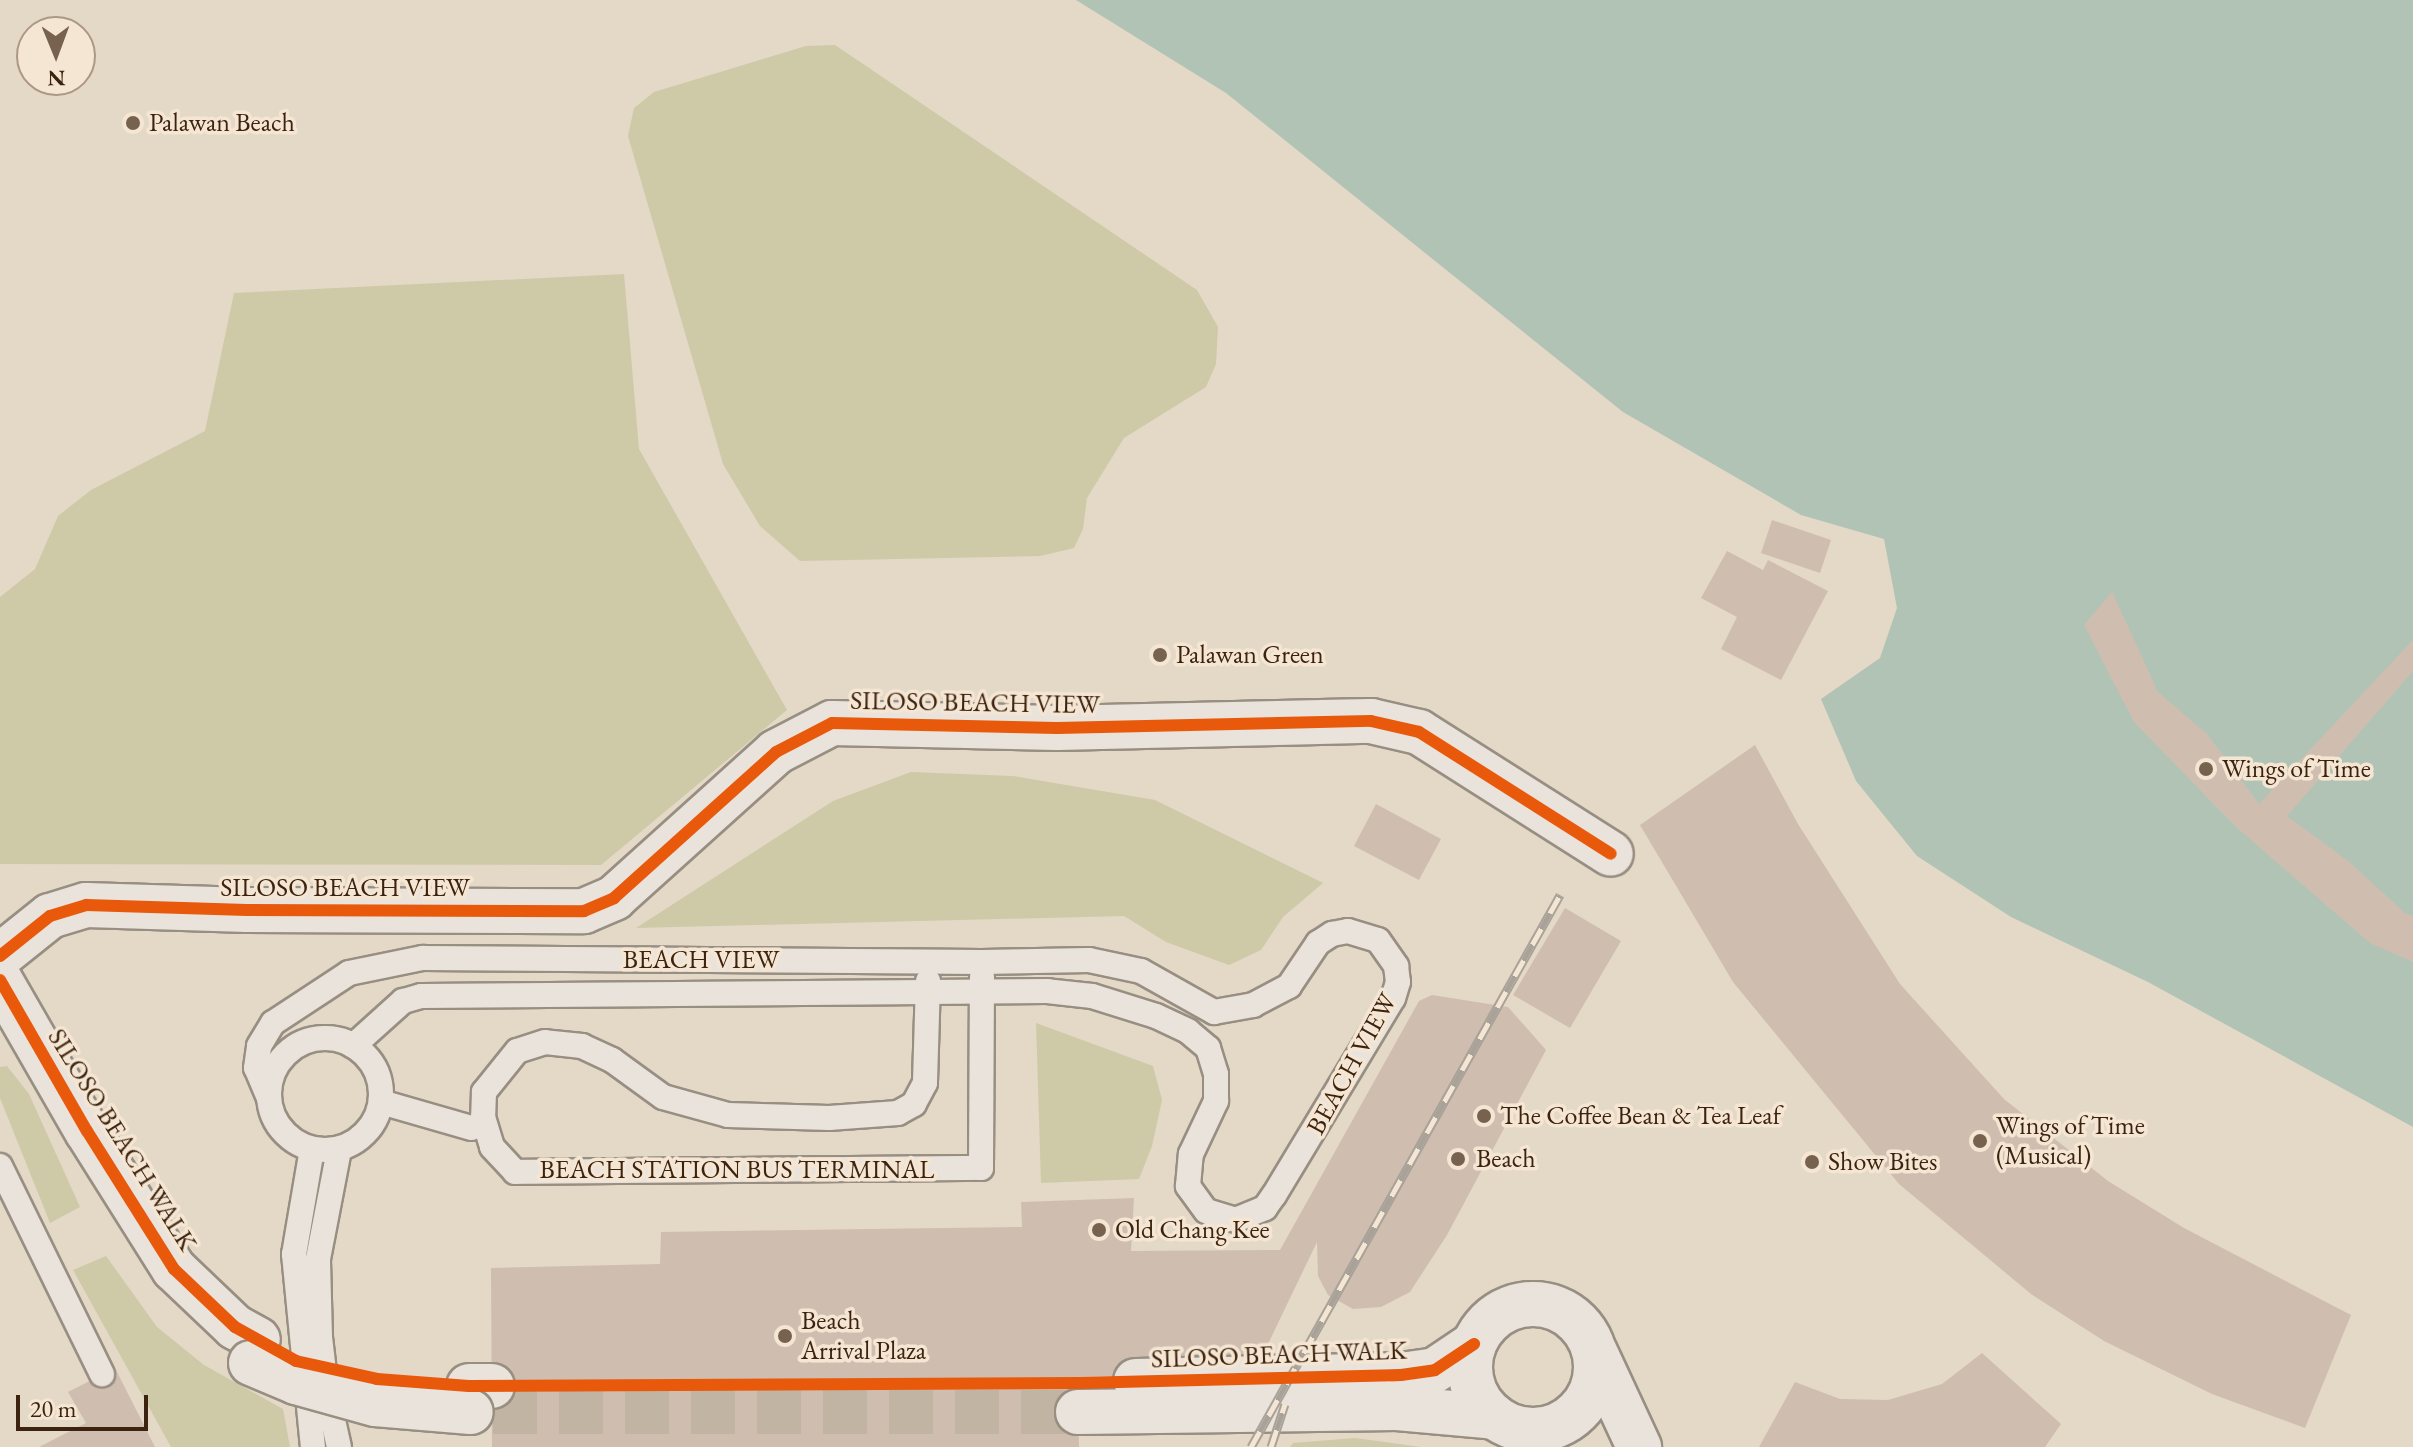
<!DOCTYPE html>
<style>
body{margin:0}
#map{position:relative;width:2413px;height:1447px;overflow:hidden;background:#e4d8c7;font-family:"EB Garamond",serif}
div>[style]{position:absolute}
.green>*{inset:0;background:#cecaa8}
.water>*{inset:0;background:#b1c3b5}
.building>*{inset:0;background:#cfbeb0}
.street-tunnel>*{height:44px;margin-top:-22px;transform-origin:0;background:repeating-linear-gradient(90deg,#c2b4a2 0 44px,transparent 0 66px)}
.roads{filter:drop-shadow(2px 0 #988e82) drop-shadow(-2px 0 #988e82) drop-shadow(0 2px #988e82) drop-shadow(0 -2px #988e82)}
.lane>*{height:24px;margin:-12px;padding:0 12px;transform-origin:12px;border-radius:12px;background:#e9e3db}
.lane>.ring{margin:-12px;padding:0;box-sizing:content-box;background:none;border:24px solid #e9e3db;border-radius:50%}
.street>*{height:44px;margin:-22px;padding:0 22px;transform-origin:22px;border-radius:22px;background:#e9e3db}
.street>.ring{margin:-22px;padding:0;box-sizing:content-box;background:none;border:44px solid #e9e3db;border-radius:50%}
.rail>*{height:9px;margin-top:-4.5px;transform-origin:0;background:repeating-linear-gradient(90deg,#f5e6d3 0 18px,#a9a299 0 36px);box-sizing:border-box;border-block:2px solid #a9a299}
.bridges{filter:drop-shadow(2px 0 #988e82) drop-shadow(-2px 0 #988e82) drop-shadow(0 2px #988e82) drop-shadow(0 -2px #988e82)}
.street-bridge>*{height:44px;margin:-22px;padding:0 22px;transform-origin:22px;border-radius:22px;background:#e9e3db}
.cycleway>*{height:12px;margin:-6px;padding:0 6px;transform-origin:6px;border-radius:6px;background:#e8590c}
.dots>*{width:22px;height:22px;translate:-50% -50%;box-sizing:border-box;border:4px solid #f5e6d3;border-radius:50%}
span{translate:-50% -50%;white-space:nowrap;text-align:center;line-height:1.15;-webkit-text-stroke:7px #f5e6d3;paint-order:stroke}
.poi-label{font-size:26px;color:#3c230f}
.left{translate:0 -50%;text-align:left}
.street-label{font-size:26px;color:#3c230f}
.north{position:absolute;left:16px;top:16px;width:80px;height:80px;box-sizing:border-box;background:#f5e6d3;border:2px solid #ab9885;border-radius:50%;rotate:179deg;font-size:22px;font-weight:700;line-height:32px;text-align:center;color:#3c230f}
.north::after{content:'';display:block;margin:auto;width:28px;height:36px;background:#77624f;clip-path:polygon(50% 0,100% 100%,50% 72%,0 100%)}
.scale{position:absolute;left:16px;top:1395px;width:132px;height:36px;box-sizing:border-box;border:4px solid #3c230f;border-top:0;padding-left:10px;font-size:24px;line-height:28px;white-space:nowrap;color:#3c230f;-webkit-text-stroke:6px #f5e6d3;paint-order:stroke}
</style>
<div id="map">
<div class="green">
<i style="clip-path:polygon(835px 45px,1197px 290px,1218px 327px,1216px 364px,1206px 387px,1124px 438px,1087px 498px,1083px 529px,1074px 548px,1040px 556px,800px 561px,760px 526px,723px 464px,628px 136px,634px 108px,654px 92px,806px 46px)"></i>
<i style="clip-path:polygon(624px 274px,639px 449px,787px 710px,601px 865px,0 864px,0 597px,35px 569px,58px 516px,91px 490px,205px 431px,234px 293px)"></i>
<i style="clip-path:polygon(911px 772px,1013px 776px,1155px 800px,1323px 883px,1283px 917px,1261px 950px,1229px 965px,1166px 942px,1124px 916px,636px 928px,833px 801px)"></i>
<i style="clip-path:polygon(1036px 1023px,1153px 1066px,1162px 1100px,1152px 1146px,1139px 1179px,1041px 1183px)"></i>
<i style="clip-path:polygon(7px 1066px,29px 1094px,80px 1207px,50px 1223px,0 1098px,0 1067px)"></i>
<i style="clip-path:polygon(106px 1256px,157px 1327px,204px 1365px,283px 1409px,290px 1447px,171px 1447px,73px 1270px)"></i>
<i style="clip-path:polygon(1355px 1438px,1421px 1447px,1290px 1447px,1293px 1443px)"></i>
</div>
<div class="water">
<i style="clip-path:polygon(1076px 0,2413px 0,2413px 1127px,2148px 982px,2011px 917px,1917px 856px,1856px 781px,1821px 699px,1880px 658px,1897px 608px,1884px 539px,1801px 515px,1623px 412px,1226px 93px)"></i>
</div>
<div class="building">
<i style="clip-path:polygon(1772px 520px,1831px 540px,1820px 573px,1761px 553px)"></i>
<i style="clip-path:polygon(1727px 551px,1763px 570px,1768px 560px,1828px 591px,1781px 680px,1721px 649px,1737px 617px,1701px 598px)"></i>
<i style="clip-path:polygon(2112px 592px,2158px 692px,2207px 734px,2259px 804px,2413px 640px,2413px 671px,2287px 816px,2348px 861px,2405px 913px,2413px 916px,2413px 962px,2370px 943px,2235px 826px,2134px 722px,2084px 625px)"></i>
<i style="clip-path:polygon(1755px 745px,1798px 824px,1900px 984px,2004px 1099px,2108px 1181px,2184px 1228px,2351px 1315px,2305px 1428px,2212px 1394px,2104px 1341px,2031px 1294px,1899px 1184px,1733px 982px,1640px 825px)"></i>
<i style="clip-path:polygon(1376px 804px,1441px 839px,1419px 880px,1354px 846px)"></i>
<i style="clip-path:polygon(1565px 908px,1621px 941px,1570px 1028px,1513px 995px)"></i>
<i style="clip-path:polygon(1432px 995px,1508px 1007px,1546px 1050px,1447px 1235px,1410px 1292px,1381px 1307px,1353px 1309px,1328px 1295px,1318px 1276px,1317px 1242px,1255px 1371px,1078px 1377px,1079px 1447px,492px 1447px,491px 1268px,660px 1264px,661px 1232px,1022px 1227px,1021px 1202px,1134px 1198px,1131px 1251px,1280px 1250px,1419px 1001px)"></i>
<i style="clip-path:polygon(1982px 1353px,2061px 1424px,2045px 1447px,1759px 1447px,1795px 1382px,1840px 1399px,1888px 1400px,1942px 1384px)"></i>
<i style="clip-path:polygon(115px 1368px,155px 1447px,39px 1447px,86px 1423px,68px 1392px)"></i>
</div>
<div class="street-tunnel">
<i style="left:493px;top:1412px;width:585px"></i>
</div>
<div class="roads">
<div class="lane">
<i style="left:928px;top:981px;width:102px;rotate:91.7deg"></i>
<i style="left:925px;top:1083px;width:24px;rotate:118deg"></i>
<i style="left:914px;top:1104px;width:18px;rotate:151deg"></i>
<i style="left:898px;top:1113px;width:69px;rotate:175.9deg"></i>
<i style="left:829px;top:1118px;width:101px;rotate:-178.3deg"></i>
<i style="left:728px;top:1115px;width:67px;rotate:-164.5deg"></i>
<i style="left:663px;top:1097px;width:63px;rotate:-144deg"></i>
<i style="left:612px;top:1060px;width:33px;rotate:-155deg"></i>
<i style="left:582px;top:1046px;width:37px;rotate:-174deg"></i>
<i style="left:545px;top:1042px;width:29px;rotate:162deg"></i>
<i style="left:517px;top:1051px;width:53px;rotate:128.8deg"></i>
<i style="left:484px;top:1092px;width:25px;rotate:92deg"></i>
<i style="left:483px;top:1117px;width:31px;rotate:73deg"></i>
<i style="left:492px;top:1147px;width:34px;rotate:47deg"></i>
<i style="left:515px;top:1172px;width:466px;rotate:-0.5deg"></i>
<i style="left:981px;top:1168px;width:191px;rotate:-89.7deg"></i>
<i class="ring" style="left:269px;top:1038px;width:88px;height:88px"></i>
<i style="left:269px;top:1098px;width:33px;rotate:-113deg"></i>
<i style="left:256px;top:1068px;width:22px;rotate:-82deg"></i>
<i style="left:259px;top:1046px;width:27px;rotate:-59deg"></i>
<i style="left:273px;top:1023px;width:91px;rotate:-33.3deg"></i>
<i style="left:349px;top:973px;width:76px;rotate:-11.5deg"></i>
<i style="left:423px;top:958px;width:559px;rotate:0.41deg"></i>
<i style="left:982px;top:962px;width:107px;rotate:-1.1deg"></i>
<i style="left:1089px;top:960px;width:53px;rotate:11.9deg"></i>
<i style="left:1141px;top:971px;width:84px;rotate:29.3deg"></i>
<i style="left:1214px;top:1012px;width:40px;rotate:-10deg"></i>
<i style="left:1253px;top:1005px;width:41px;rotate:-27.8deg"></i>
<i style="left:1289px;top:986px;width:52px;rotate:-56deg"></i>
<i style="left:1318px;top:943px;width:17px;rotate:-33deg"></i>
<i style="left:1332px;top:934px;width:16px;rotate:-11deg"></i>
<i style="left:1348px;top:931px;width:31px;rotate:17deg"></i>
<i style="left:1378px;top:940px;width:32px;rotate:55deg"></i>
<i style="left:1396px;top:966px;width:16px;rotate:83deg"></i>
<i style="left:1398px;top:982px;width:17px;rotate:107deg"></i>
<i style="left:1393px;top:998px;width:230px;rotate:121.1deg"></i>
<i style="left:1274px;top:1195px;width:16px;rotate:125deg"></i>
<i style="left:1265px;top:1208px;width:31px;rotate:158deg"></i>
<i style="left:1236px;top:1220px;width:31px;rotate:-163deg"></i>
<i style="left:1206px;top:1211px;width:31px;rotate:-126deg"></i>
<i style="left:1188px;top:1186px;width:32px;rotate:-85deg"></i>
<i style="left:1191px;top:1154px;width:59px;rotate:-64.7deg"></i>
<i style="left:1216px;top:1101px;width:27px;rotate:-90deg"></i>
<i style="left:1216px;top:1074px;width:27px;rotate:-107deg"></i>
<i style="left:1208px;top:1048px;width:26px;rotate:-140deg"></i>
<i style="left:1188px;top:1031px;width:35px;rotate:-155deg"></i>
<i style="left:1156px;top:1016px;width:67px;rotate:-162.6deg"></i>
<i style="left:1092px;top:996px;width:45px;rotate:-173.7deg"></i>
<i style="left:1047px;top:991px;width:626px;rotate:179.54deg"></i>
<i style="left:421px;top:996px;width:19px;rotate:164deg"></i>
<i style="left:403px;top:1001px;width:67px;rotate:138deg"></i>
<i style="left:381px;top:1102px;width:94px;rotate:16.1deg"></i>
<i style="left:312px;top:1149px;width:107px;rotate:99.7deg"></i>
<i style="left:294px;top:1254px;width:194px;rotate:84.4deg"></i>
<i style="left:0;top:1166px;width:232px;rotate:63.9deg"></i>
<i style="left:339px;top:1447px;width:59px;rotate:-102.6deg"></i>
<i style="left:326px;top:1389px;width:52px;rotate:-96.6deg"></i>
<i style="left:320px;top:1337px;width:78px;rotate:-91.5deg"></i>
<i style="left:318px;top:1259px;width:111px;rotate:-79.1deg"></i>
</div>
<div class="street">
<i style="left:0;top:956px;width:64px;rotate:-38.7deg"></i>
<i style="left:50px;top:916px;width:38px;rotate:-17deg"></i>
<i style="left:86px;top:905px;width:161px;rotate:1.8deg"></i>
<i style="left:247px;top:910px;width:337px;rotate:0.2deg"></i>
<i style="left:584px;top:911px;width:33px;rotate:-23deg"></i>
<i style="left:614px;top:898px;width:218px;rotate:-42deg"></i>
<i style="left:776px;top:752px;width:63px;rotate:-27.4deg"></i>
<i style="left:832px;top:723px;width:225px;rotate:1.3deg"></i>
<i style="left:1057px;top:728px;width:314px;rotate:-1.3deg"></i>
<i style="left:1371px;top:721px;width:49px;rotate:12.9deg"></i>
<i style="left:1419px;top:732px;width:227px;rotate:32.4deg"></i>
<i style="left:0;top:980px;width:174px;rotate:60.1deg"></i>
<i style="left:87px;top:1131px;width:163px;rotate:57.8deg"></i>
<i style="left:174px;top:1269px;width:84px;rotate:43.6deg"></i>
<i style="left:235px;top:1327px;width:26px;rotate:29deg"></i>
<i class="ring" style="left:1470px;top:1304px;width:82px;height:82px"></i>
<i style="left:1595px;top:1352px;width:105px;rotate:65.1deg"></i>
<i style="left:1136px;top:1381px;width:265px;rotate:-1.3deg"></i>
<i style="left:1401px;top:1375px;width:34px;rotate:-8deg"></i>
<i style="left:1435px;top:1370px;width:47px;rotate:-33.7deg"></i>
<i style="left:469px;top:1386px;width:23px"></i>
<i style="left:1078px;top:1412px;width:319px;rotate:-0.7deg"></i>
<i style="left:1397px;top:1408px;width:98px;rotate:5.2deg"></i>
</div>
</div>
<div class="rail">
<i style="left:1251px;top:1447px;width:633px;rotate:-60.76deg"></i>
<i style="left:1271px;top:1447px;width:45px;rotate:-72deg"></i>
</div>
<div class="bridges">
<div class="street-bridge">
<i style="left:251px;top:1363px;width:49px;rotate:22.9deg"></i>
<i style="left:296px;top:1382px;width:82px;rotate:15.6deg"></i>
<i style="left:375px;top:1404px;width:96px;rotate:4.8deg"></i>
</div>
</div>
<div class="cycleway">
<i style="left:0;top:956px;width:64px;rotate:-38.7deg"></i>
<i style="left:50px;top:916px;width:38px;rotate:-17deg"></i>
<i style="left:86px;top:905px;width:161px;rotate:1.8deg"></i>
<i style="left:247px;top:910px;width:337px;rotate:0.2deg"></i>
<i style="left:584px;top:911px;width:33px;rotate:-23deg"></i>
<i style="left:614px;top:898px;width:218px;rotate:-42deg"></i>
<i style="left:776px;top:752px;width:63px;rotate:-27.4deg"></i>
<i style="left:832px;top:723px;width:225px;rotate:1.3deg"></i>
<i style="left:1057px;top:728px;width:314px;rotate:-1.3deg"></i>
<i style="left:1371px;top:721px;width:49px;rotate:12.9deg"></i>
<i style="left:1419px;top:732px;width:227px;rotate:32.4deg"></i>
<i style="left:0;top:980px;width:174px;rotate:60.1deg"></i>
<i style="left:87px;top:1131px;width:163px;rotate:57.8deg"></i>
<i style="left:174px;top:1269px;width:84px;rotate:43.6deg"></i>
<i style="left:235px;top:1327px;width:70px;rotate:29.1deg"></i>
<i style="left:296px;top:1361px;width:83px;rotate:12.5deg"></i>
<i style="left:377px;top:1379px;width:92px;rotate:4.4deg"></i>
<i style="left:469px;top:1386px;width:609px;rotate:-0.28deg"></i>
<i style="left:1078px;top:1383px;width:323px;rotate:-1.4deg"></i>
<i style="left:1401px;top:1375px;width:34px;rotate:-8deg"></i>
<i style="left:1435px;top:1370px;width:47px;rotate:-33.7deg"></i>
</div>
<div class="dots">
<i style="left:133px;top:123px;background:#77624f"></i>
<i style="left:1160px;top:655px;background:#77624f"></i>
<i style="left:2206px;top:769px;background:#77624f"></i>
<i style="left:1484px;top:1116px;background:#77624f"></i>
<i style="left:1980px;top:1141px;background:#77624f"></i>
<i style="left:1458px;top:1159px;background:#77624f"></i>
<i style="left:1812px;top:1162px;background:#77624f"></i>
<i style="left:1099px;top:1230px;background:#77624f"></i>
<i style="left:785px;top:1336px;background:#77624f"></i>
</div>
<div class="poi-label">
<span class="left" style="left:149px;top:123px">Palawan Beach</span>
<span class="left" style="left:1176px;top:655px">Palawan Green</span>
<span class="left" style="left:2222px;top:769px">Wings of Time</span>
<span class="left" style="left:1500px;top:1116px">The Coffee Bean &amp; Tea Leaf</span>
<span class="left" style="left:1996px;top:1141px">Wings of Time<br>(Musical)</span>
<span class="left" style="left:1476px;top:1159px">Beach</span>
<span class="left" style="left:1828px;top:1162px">Show Bites</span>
<span class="left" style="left:1115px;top:1230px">Old Chang Kee</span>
<span class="left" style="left:801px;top:1336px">Beach<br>Arrival Plaza</span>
</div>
<div class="street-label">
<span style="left:975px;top:703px;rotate:1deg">SILOSO BEACH VIEW</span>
<span style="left:345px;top:888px">SILOSO BEACH VIEW</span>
<span style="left:701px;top:960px">BEACH VIEW</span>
<span style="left:1352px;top:1064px;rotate:-61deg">BEACH VIEW</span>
<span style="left:122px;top:1140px;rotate:58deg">SILOSO BEACH WALK</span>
<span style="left:737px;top:1170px">BEACH STATION BUS TERMINAL</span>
<span style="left:1279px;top:1355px;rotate:-2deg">SILOSO BEACH WALK</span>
</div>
<div class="north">N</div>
<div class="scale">20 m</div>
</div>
